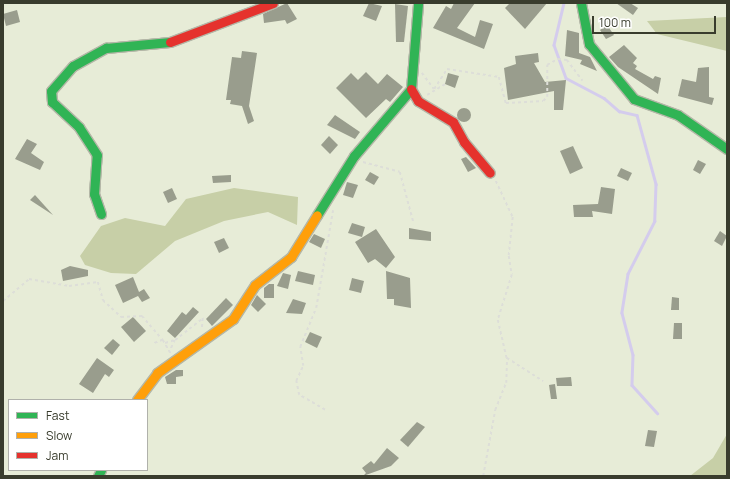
<!DOCTYPE html>
<style>
body{margin:0}
#map{position:relative;width:730px;height:479px;overflow:hidden;background:#e7ecd7;font-family:Manrope,sans-serif}
div>[style]{position:absolute}
.forest>*{inset:0;background:#c7cfa7}
.stream>*{height:2.5px;margin:-1.25px;padding:0 1.25px;transform-origin:1.25px;border-radius:1.25px;background:#d4cced}
.building>*{inset:0;background:#999d8d}
.round{border-radius:50%}
.path>*{height:1.5px;margin-top:-0.75px;transform-origin:0;background:repeating-linear-gradient(90deg,#ddded8 0 3px,transparent 0 6px)}
.roads{filter:drop-shadow(1px 0 #b4b7a7) drop-shadow(-1px 0 #b4b7a7) drop-shadow(0 1px #b4b7a7) drop-shadow(0 -1px #b4b7a7)}
.fast>*{height:9px;margin:-4.5px;padding:0 4.5px;transform-origin:4.5px;border-radius:4.5px;background:#30b455}
.slow>*{height:9px;margin:-4.5px;padding:0 4.5px;transform-origin:4.5px;border-radius:4.5px;background:#ff9f0a}
.jam>*{height:9px;margin:-4.5px;padding:0 4.5px;transform-origin:4.5px;border-radius:4.5px;background:#e5322d}
span{translate:-50% -50%;white-space:nowrap;text-align:center;line-height:1.15;-webkit-text-stroke:4px #fff;paint-order:stroke}
.frame{position:absolute;inset:0;border:4px solid #393c2d;pointer-events:none}
.legend{position:absolute;left:8px;top:399px;width:140px;height:72px;box-sizing:border-box;background:#fff;border:1px solid #b0b1ab;margin:0;padding:5px 7px;list-style:none;font-size:12px;color:#393c2d}
.legend li{display:flex;align-items:center;gap:8px;height:20px}
.legend b{width:20px;border:1px solid #b0b1ab}
.scale{position:absolute;left:592px;top:16px;width:124px;height:18px;box-sizing:border-box;border:2px solid #393c2d;border-top:0;padding-left:5px;font-size:12px;line-height:14px;white-space:nowrap;color:#393c2d;-webkit-text-stroke:3px #fff;paint-order:stroke}
</style>
<div id="map">
<div class="forest">
<i style="clip-path:polygon(727px 17px,727px 51px,657px 34px,647px 21px)"></i>
<i style="clip-path:polygon(234px 188px,298px 197px,297px 225px,268px 212px,224px 221px,175px 241px,136px 274px,111px 273px,85px 265px,80px 256px,101px 226px,125px 218px,165px 226px,186px 199px)"></i>
<i style="clip-path:polygon(727px 434px,727px 476px,690px 476px,713px 458px)"></i>
</div>
<div class="stream">
<i style="left:564px;top:3px;width:43px;rotate:103.4deg"></i>
<i style="left:554px;top:45px;width:35px;rotate:70deg"></i>
<i style="left:566px;top:78px;width:43px;rotate:27.8deg"></i>
<i style="left:604px;top:98px;width:20px;rotate:41deg"></i>
<i style="left:619px;top:111px;width:18px;rotate:13deg"></i>
<i style="left:637px;top:115px;width:72px;rotate:74.6deg"></i>
<i style="left:656px;top:184px;width:37px;rotate:92deg"></i>
<i style="left:655px;top:221px;width:59px;rotate:117deg"></i>
<i style="left:628px;top:274px;width:39px;rotate:99deg"></i>
<i style="left:622px;top:313px;width:43px;rotate:75.3deg"></i>
<i style="left:633px;top:355px;width:30px;rotate:92deg"></i>
<i style="left:632px;top:385px;width:38px;rotate:48deg"></i>
</div>
<div class="building">
<i style="clip-path:polygon(287px 3px,297px 19px,287px 24px,285px 20px,264px 23px,263px 14px)"></i>
<i style="clip-path:polygon(369px 3px,382px 6px,376px 21px,363px 16px)"></i>
<i style="clip-path:polygon(454px 3px,475px 3px,457px 28px,475px 37px,480px 20px,493px 24px,484px 49px,433px 28px,446px 6px,451px 9px)"></i>
<i style="clip-path:polygon(510px 3px,547px 3px,525px 29px,505px 8px)"></i>
<i style="clip-path:polygon(616px 3px,630px 3px,638px 8px,633px 15px)"></i>
<i style="clip-path:polygon(395px 4px,408px 6px,404px 42px,396px 42px)"></i>
<i style="clip-path:polygon(17px 10px,20px 22px,6px 26px,3px 14px)"></i>
<i style="clip-path:polygon(607px 25px,614px 35px,606px 39px,600px 30px)"></i>
<i style="clip-path:polygon(567px 30px,579px 33px,579px 53px,590px 57px,597px 71px,580px 64px,582px 60px,565px 56px)"></i>
<i style="clip-path:polygon(624px 45px,637px 58px,633px 63px,637px 66px,635px 69px,653px 79px,655px 76px,661px 78px,658px 94px,618px 67px,609px 57px)"></i>
<i style="clip-path:polygon(242px 51px,257px 53px,249px 106px,254px 121px,248px 124px,242px 106px,230px 104px,231px 100px,226px 100px,232px 57px,241px 58px)"></i>
<i style="clip-path:polygon(538px 53px,539px 62px,534px 63px,545px 82px,566px 80px,563px 110px,554px 110px,554px 91px,508px 100px,504px 68px,516px 64px,515px 56px)"></i>
<i style="clip-path:polygon(709px 67px,709px 97px,714px 98px,712px 105px,678px 96px,682px 79px,696px 82px,698px 68px)"></i>
<i style="clip-path:polygon(366px 72px,378px 84px,387px 74px,403px 87px,390px 102px,386px 99px,366px 118px,336px 88px,351px 73px,358px 80px)"></i>
<i style="clip-path:polygon(448px 73px,459px 76px,455px 88px,445px 84px)"></i>
<i class="round" style="left:457px;top:108px;width:14px;height:14px"></i>
<i style="clip-path:polygon(335px 115px,360px 132px,355px 139px,327px 125px)"></i>
<i style="clip-path:polygon(329px 136px,338px 145px,330px 154px,321px 145px)"></i>
<i style="clip-path:polygon(27px 139px,37px 144px,31px 153px,44px 162px,40px 170px,15px 159px)"></i>
<i style="clip-path:polygon(573px 146px,583px 168px,570px 174px,560px 151px)"></i>
<i style="clip-path:polygon(466px 157px,476px 168px,468px 172px,461px 159px)"></i>
<i style="clip-path:polygon(698px 160px,706px 164px,700px 174px,693px 170px)"></i>
<i style="clip-path:polygon(621px 168px,632px 173px,628px 181px,617px 176px)"></i>
<i style="clip-path:polygon(370px 172px,379px 177px,374px 185px,365px 180px)"></i>
<i style="clip-path:polygon(231px 175px,231px 182px,213px 183px,212px 176px)"></i>
<i style="clip-path:polygon(347px 182px,358px 185px,353px 198px,343px 195px)"></i>
<i style="clip-path:polygon(601px 187px,615px 189px,612px 214px,592px 211px,593px 217px,574px 217px,573px 205px,598px 204px)"></i>
<i style="clip-path:polygon(172px 188px,177px 199px,168px 203px,163px 192px)"></i>
<i style="clip-path:polygon(35px 195px,53px 215px,30px 200px)"></i>
<i style="clip-path:polygon(352px 223px,365px 227px,362px 237px,348px 233px)"></i>
<i style="clip-path:polygon(409px 228px,431px 232px,431px 241px,409px 239px)"></i>
<i style="clip-path:polygon(376px 229px,395px 257px,386px 268px,375px 259px,368px 263px,355px 242px)"></i>
<i style="clip-path:polygon(720px 231px,727px 236px,722px 246px,714px 241px)"></i>
<i style="clip-path:polygon(314px 234px,325px 239px,321px 248px,309px 242px)"></i>
<i style="clip-path:polygon(224px 238px,229px 248px,219px 253px,214px 242px)"></i>
<i style="clip-path:polygon(70px 266px,88px 270px,88px 276px,63px 281px,61px 270px)"></i>
<i style="clip-path:polygon(298px 271px,315px 275px,313px 285px,295px 281px)"></i>
<i style="clip-path:polygon(386px 271px,410px 278px,411px 308px,394px 305px,394px 299px,387px 299px)"></i>
<i style="clip-path:polygon(283px 273px,291px 275px,288px 289px,277px 286px)"></i>
<i style="clip-path:polygon(133px 277px,139px 292px,144px 289px,150px 298px,142px 302px,138px 296px,123px 303px,115px 285px)"></i>
<i style="clip-path:polygon(352px 278px,364px 281px,361px 293px,349px 290px)"></i>
<i style="clip-path:polygon(269px 284px,274px 284px,274px 298px,264px 298px,264px 288px)"></i>
<i style="clip-path:polygon(257px 295px,266px 304px,258px 312px,251px 305px)"></i>
<i style="clip-path:polygon(672px 297px,679px 298px,679px 310px,671px 310px)"></i>
<i style="clip-path:polygon(226px 298px,233px 305px,212px 326px,206px 319px)"></i>
<i style="clip-path:polygon(293px 299px,306px 303px,302px 314px,286px 313px)"></i>
<i style="clip-path:polygon(193px 307px,199px 312px,175px 338px,167px 331px,182px 312px,186px 315px)"></i>
<i style="clip-path:polygon(133px 317px,146px 331px,134px 342px,121px 327px)"></i>
<i style="clip-path:polygon(674px 323px,682px 323px,682px 339px,673px 339px)"></i>
<i style="clip-path:polygon(310px 332px,322px 337px,317px 348px,305px 342px)"></i>
<i style="clip-path:polygon(113px 339px,120px 345px,112px 355px,104px 348px)"></i>
<i style="clip-path:polygon(97px 358px,114px 370px,109px 377px,105px 374px,93px 393px,79px 384px)"></i>
<i style="clip-path:polygon(176px 370px,183px 370px,183px 376px,176px 377px,176px 384px,167px 384px,165px 377px)"></i>
<i style="clip-path:polygon(571px 377px,572px 386px,557px 386px,556px 378px)"></i>
<i style="clip-path:polygon(555px 384px,557px 399px,551px 399px,549px 385px)"></i>
<i style="clip-path:polygon(417px 422px,425px 427px,408px 447px,400px 440px)"></i>
<i style="clip-path:polygon(648px 430px,657px 431px,654px 447px,645px 446px)"></i>
<i style="clip-path:polygon(387px 448px,399px 458px,391px 466px,363px 476px,366px 473px,362px 468px,371px 461px,374px 464px)"></i>
</div>
<div class="path">
<i style="left:422px;top:73px;width:20px;rotate:53deg"></i>
<i style="left:434px;top:89px;width:24px;rotate:-57deg"></i>
<i style="left:447px;top:69px;width:53px;rotate:8.7deg"></i>
<i style="left:499px;top:77px;width:27px;rotate:75deg"></i>
<i style="left:506px;top:103px;width:37px;rotate:-3deg"></i>
<i style="left:543px;top:101px;width:6px;rotate:-45deg"></i>
<i style="left:547px;top:97px;width:32px;rotate:-90deg"></i>
<i style="left:547px;top:65px;width:13px;rotate:-29deg"></i>
<i style="left:558px;top:59px;width:9px;rotate:6deg"></i>
<i style="left:567px;top:60px;width:26px;rotate:53deg"></i>
<i style="left:427px;top:95px;width:21px;rotate:-31deg"></i>
<i style="left:363px;top:162px;width:38px;rotate:15deg"></i>
<i style="left:400px;top:172px;width:54px;rotate:74.9deg"></i>
<i style="left:496px;top:181px;width:40px;rotate:65deg"></i>
<i style="left:513px;top:217px;width:39px;rotate:96deg"></i>
<i style="left:509px;top:256px;width:19px;rotate:81deg"></i>
<i style="left:512px;top:275px;width:47px;rotate:107.3deg"></i>
<i style="left:498px;top:320px;width:39px;rotate:77deg"></i>
<i style="left:507px;top:358px;width:43px;rotate:32.6deg"></i>
<i style="left:3px;top:301px;width:34px;rotate:-40deg"></i>
<i style="left:29px;top:279px;width:41px;rotate:9.9deg"></i>
<i style="left:69px;top:286px;width:29px;rotate:-8deg"></i>
<i style="left:98px;top:282px;width:19px;rotate:74deg"></i>
<i style="left:103px;top:300px;width:25px;rotate:43deg"></i>
<i style="left:121px;top:317px;width:21px;rotate:-3deg"></i>
<i style="left:142px;top:316px;width:32px;rotate:49deg"></i>
<i style="left:163px;top:340px;width:11px;rotate:158deg"></i>
<i style="left:163px;top:340px;width:16px;rotate:60deg"></i>
<i style="left:175px;top:340px;width:36px;rotate:-38deg"></i>
<i style="left:203px;top:318px;width:12px;rotate:95deg"></i>
<i style="left:165px;top:343px;width:10px;rotate:-17deg"></i>
<i style="left:175px;top:340px;width:12px;rotate:114deg"></i>
<i style="left:325px;top:410px;width:30px;rotate:-150deg"></i>
<i style="left:299px;top:395px;width:14px;rotate:-102deg"></i>
<i style="left:296px;top:381px;width:17px;rotate:-65deg"></i>
<i style="left:303px;top:366px;width:19px;rotate:-99deg"></i>
<i style="left:300px;top:347px;width:42px;rotate:-67.7deg"></i>
<i style="left:316px;top:308px;width:99px;rotate:-80.2deg"></i>
<i style="left:483px;top:476px;width:67px;rotate:-79.7deg"></i>
<i style="left:495px;top:410px;width:29px;rotate:-68deg"></i>
<i style="left:506px;top:383px;width:25px;rotate:-88deg"></i>
</div>
<div class="roads">
<div class="fast">
<i style="left:581px;top:3px;width:42px;rotate:79deg"></i>
<i style="left:589px;top:44px;width:71px;rotate:50.7deg"></i>
<i style="left:634px;top:99px;width:47px;rotate:20deg"></i>
<i style="left:678px;top:115px;width:60px;rotate:34.8deg"></i>
<i style="left:101px;top:214px;width:21px;rotate:-109deg"></i>
<i style="left:94px;top:194px;width:39px;rotate:-86deg"></i>
<i style="left:97px;top:155px;width:33px;rotate:-123deg"></i>
<i style="left:79px;top:127px;width:37px;rotate:-137deg"></i>
<i style="left:52px;top:102px;width:11px;rotate:-95deg"></i>
<i style="left:51px;top:91px;width:33px;rotate:-49deg"></i>
<i style="left:73px;top:66px;width:38px;rotate:-29deg"></i>
<i style="left:106px;top:48px;width:64px;rotate:-5.4deg"></i>
<i style="left:317px;top:215px;width:70px;rotate:-57.9deg"></i>
<i style="left:354px;top:156px;width:88px;rotate:-49.6deg"></i>
<i style="left:411px;top:89px;width:86px;rotate:-85.3deg"></i>
<i style="left:98px;top:476px;width:7px;rotate:-63deg"></i>
</div>
<div class="slow">
<i style="left:137px;top:400px;width:34px;rotate:-53deg"></i>
<i style="left:157px;top:373px;width:93px;rotate:-35.4deg"></i>
<i style="left:233px;top:319px;width:40px;rotate:-57.1deg"></i>
<i style="left:255px;top:285px;width:46px;rotate:-37.9deg"></i>
<i style="left:291px;top:257px;width:49px;rotate:-58.2deg"></i>
</div>
<div class="jam">
<i style="left:170px;top:42px;width:110px;rotate:-20.7deg"></i>
<i style="left:411px;top:89px;width:14px;rotate:60deg"></i>
<i style="left:418px;top:101px;width:41px;rotate:31deg"></i>
<i style="left:453px;top:122px;width:23px;rotate:61deg"></i>
<i style="left:464px;top:142px;width:40px;rotate:50deg"></i>
</div>
</div>
<div class="frame"></div>
<ul class="legend">
<li><b style="height:5px;background:#30b455"></b>Fast</li>
<li><b style="height:5px;background:#ff9f0a"></b>Slow</li>
<li><b style="height:5px;background:#e5322d"></b>Jam</li>
</ul>
<div class="scale">100 m</div>
</div>
